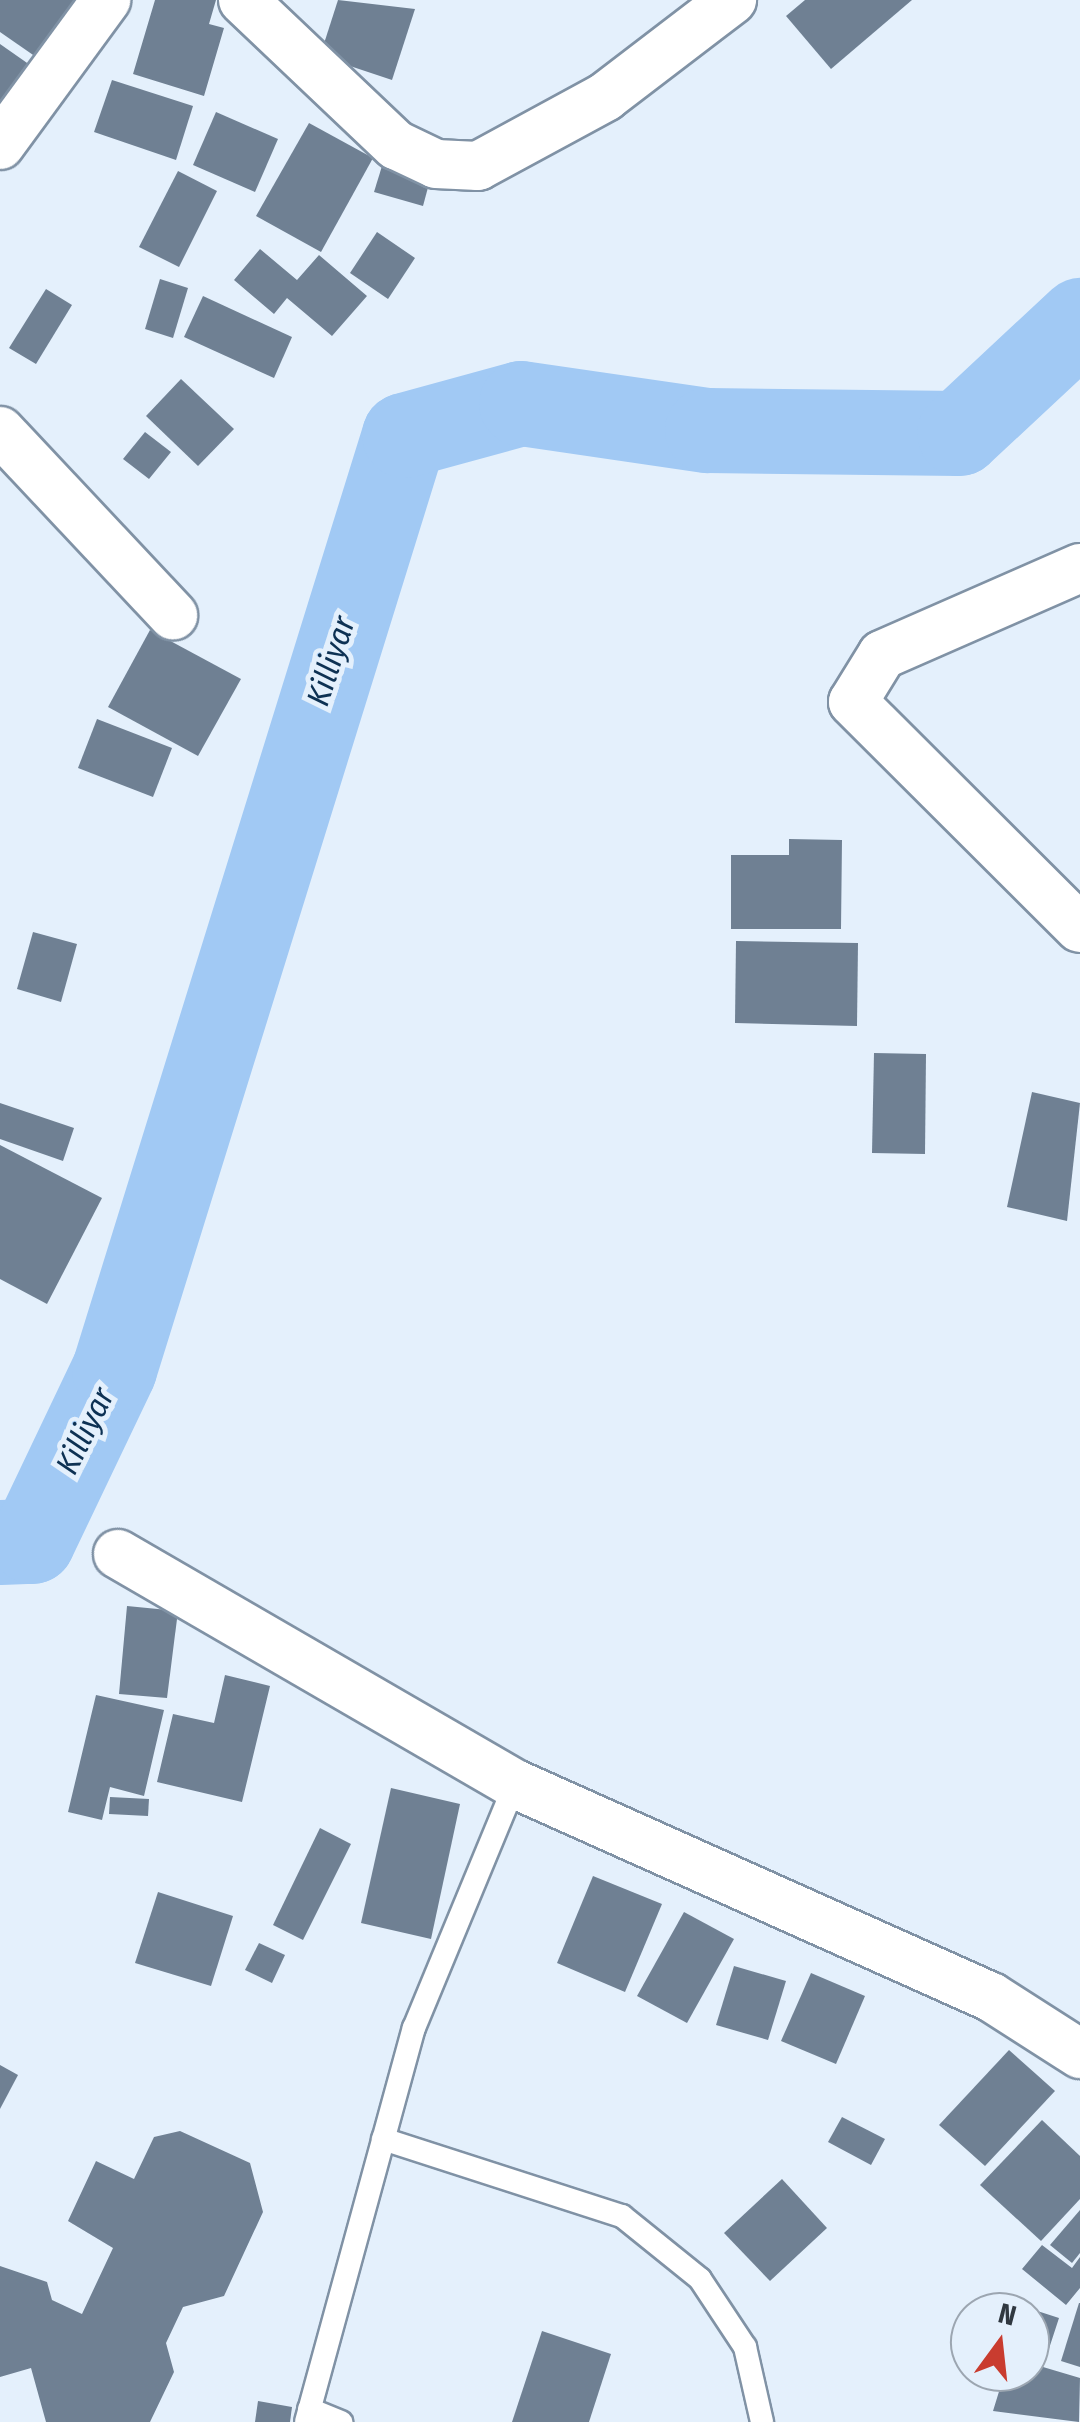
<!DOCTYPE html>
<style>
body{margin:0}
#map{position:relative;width:1080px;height:2422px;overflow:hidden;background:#e4f0fc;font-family:"Fira Sans Condensed",sans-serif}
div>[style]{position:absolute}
.river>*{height:85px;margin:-42.5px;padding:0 42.5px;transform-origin:42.5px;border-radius:42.5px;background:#a1c9f4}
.building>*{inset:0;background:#6f8093}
.roads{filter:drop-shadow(2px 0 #8092a5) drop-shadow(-2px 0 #8092a5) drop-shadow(0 2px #8092a5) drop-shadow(0 -2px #8092a5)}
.lane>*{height:22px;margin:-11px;padding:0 11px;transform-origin:11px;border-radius:11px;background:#fff}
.street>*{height:48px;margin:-24px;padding:0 24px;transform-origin:24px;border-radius:24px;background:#fff}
span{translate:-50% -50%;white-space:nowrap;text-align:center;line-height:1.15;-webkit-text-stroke:10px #e4f0fc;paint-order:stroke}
.water-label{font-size:32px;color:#0d3153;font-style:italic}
.north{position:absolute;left:950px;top:2292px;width:100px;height:100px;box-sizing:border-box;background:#e4f0fc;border:2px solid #9ca6b1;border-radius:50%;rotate:15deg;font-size:28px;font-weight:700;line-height:40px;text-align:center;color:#303840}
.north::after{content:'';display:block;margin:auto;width:35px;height:45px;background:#c93c2f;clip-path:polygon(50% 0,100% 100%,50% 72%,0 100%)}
</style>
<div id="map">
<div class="river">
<i style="left:0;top:1542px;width:32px;rotate:-2deg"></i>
<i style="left:32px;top:1541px;width:191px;rotate:-64.5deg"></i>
<i style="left:114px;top:1369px;width:978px;rotate:-72.75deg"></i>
<i style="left:404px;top:435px;width:121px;rotate:-15.3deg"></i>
<i style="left:521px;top:403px;width:188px;rotate:8.3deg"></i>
<i style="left:707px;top:430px;width:252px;rotate:0.7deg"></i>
<i style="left:959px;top:433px;width:166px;rotate:-43deg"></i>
</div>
<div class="building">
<i style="clip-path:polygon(0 0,76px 0,36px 57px,0 32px)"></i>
<i style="clip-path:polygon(155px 0,216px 0,209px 24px,224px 28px,204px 96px,133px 74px)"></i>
<i style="clip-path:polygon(338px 0,415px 9px,392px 80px,320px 56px)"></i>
<i style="clip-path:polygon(805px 0,912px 0,831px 69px,786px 16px)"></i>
<i style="clip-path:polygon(0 44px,40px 72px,0 108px)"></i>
<i style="clip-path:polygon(112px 80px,193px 106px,176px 160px,94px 132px)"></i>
<i style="clip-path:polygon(216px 112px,278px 139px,255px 192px,193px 165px)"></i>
<i style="clip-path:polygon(309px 123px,373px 158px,321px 252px,256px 216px)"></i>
<i style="clip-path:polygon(382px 166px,430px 180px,423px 206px,374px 192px)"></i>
<i style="clip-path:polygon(178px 171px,217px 191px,179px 267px,139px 247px)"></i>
<i style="clip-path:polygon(377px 232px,415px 258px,388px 299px,350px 273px)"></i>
<i style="clip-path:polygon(260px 249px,297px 280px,319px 255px,367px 296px,332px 336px,287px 298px,274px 314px,234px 280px)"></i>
<i style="clip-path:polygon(160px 279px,188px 288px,173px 338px,145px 329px)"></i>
<i style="clip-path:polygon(46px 289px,72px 305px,36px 364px,9px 348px)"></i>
<i style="clip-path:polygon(203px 296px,292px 337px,274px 378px,184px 337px)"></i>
<i style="clip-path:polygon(181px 379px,234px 429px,198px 466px,146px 416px)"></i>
<i style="clip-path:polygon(145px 432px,171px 452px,149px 479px,123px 459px)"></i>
<i style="clip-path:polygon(150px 630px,241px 679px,198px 756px,108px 707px)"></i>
<i style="clip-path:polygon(97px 719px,172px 748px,153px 797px,78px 768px)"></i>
<i style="clip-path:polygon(789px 839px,842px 840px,841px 929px,731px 929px,731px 855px,789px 855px)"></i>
<i style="clip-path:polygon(33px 932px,77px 944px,61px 1002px,17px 989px)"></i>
<i style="clip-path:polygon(736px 941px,858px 943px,857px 1026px,735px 1023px)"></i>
<i style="clip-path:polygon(874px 1053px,926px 1054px,925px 1154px,872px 1153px)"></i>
<i style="clip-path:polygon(1032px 1092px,1080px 1103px,1067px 1221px,1007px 1207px)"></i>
<i style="clip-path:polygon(0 1103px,74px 1128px,63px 1161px,0 1139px)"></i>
<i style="clip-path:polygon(0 1145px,102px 1198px,47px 1304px,0 1279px)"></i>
<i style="clip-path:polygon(127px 1606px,178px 1611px,167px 1698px,119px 1694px)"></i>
<i style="clip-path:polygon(225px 1675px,270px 1686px,242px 1802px,157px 1782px,173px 1714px,214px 1723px)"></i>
<i style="clip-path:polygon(96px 1695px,164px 1710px,144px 1796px,110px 1787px,102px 1820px,68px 1812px)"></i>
<i style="clip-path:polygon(391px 1788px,460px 1804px,431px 1939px,361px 1923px)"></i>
<i style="clip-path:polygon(110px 1797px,149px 1799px,148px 1816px,109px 1814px)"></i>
<i style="clip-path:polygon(320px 1828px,351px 1844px,303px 1940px,273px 1925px)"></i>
<i style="clip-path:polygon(593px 1876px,662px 1904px,625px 1992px,557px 1963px)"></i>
<i style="clip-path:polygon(158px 1892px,233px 1916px,211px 1986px,135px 1963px)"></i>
<i style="clip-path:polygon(684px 1912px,734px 1939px,687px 2023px,637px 1996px)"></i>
<i style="clip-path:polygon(259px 1943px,285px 1955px,272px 1983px,245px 1970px)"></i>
<i style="clip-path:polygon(734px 1966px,786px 1981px,768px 2040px,716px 2025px)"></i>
<i style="clip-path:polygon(811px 1973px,865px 1996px,836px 2064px,781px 2041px)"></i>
<i style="clip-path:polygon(1009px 2050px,1055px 2091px,985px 2166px,939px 2125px)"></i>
<i style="clip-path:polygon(0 2065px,18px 2075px,0 2109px)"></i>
<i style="clip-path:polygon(842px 2117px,885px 2139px,871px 2165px,828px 2142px)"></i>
<i style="clip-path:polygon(1042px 2120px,1080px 2156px,1080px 2199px,1041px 2241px,980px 2185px)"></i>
<i style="clip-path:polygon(180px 2131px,250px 2163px,263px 2212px,224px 2296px,183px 2307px,166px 2343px,174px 2372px,150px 2422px,46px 2422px,31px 2368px,0 2377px,0 2266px,47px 2282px,52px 2300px,82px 2314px,113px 2248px,68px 2221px,96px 2161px,134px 2179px,154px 2137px)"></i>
<i style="clip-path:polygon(782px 2179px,827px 2228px,770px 2281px,724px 2233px)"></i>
<i style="clip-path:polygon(1080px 2210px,1080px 2253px,1072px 2263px,1050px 2245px)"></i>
<i style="clip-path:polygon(1042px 2245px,1072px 2268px,1080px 2257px,1080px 2288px,1066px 2305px,1022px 2269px)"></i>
<i style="clip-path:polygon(1079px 2303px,1080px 2303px,1080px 2367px,1061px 2361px)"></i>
<i style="clip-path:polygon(1025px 2307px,1059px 2318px,1043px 2367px,1080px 2378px,1079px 2422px,993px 2411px,1005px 2372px,1030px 2372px)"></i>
<i style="clip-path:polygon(542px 2331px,611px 2354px,589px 2422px,512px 2422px)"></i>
<i style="clip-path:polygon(258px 2401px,292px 2407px,290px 2422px,255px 2422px)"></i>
</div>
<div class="roads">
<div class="lane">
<i style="left:383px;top:2139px;width:251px;rotate:17.9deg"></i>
<i style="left:622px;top:2216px;width:100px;rotate:38.9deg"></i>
<i style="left:700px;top:2279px;width:82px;rotate:56.5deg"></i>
<i style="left:745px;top:2347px;width:77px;rotate:77.2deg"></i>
<i style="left:309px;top:2409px;width:35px;rotate:22deg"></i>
<i style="left:306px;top:2422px;width:409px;rotate:-74.7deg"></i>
<i style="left:414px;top:2028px;width:264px;rotate:-67.5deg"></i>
</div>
<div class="street">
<i style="left:243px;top:0;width:211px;rotate:43.5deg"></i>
<i style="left:396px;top:145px;width:44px;rotate:25.4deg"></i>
<i style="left:436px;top:164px;width:42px;rotate:2.7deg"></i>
<i style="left:478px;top:166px;width:145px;rotate:-28.5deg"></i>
<i style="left:605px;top:97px;width:160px;rotate:-37.4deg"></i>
<i style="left:0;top:145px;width:180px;rotate:-53.8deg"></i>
<i style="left:0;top:431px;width:253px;rotate:46.8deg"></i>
<i style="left:1080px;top:568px;width:216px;rotate:156.3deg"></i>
<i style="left:882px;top:655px;width:55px;rotate:121.7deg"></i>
<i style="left:853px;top:702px;width:320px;rotate:44.9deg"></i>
<i style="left:118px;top:1554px;width:459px;rotate:30.1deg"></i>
<i style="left:515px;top:1784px;width:521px;rotate:24.11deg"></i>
<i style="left:991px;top:1997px;width:106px;rotate:32.6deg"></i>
</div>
</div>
<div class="water-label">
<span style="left:331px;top:661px;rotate:-72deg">Killiyar</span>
<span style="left:85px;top:1431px;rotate:-64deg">Killiyar</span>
</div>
<div class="north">N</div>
</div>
